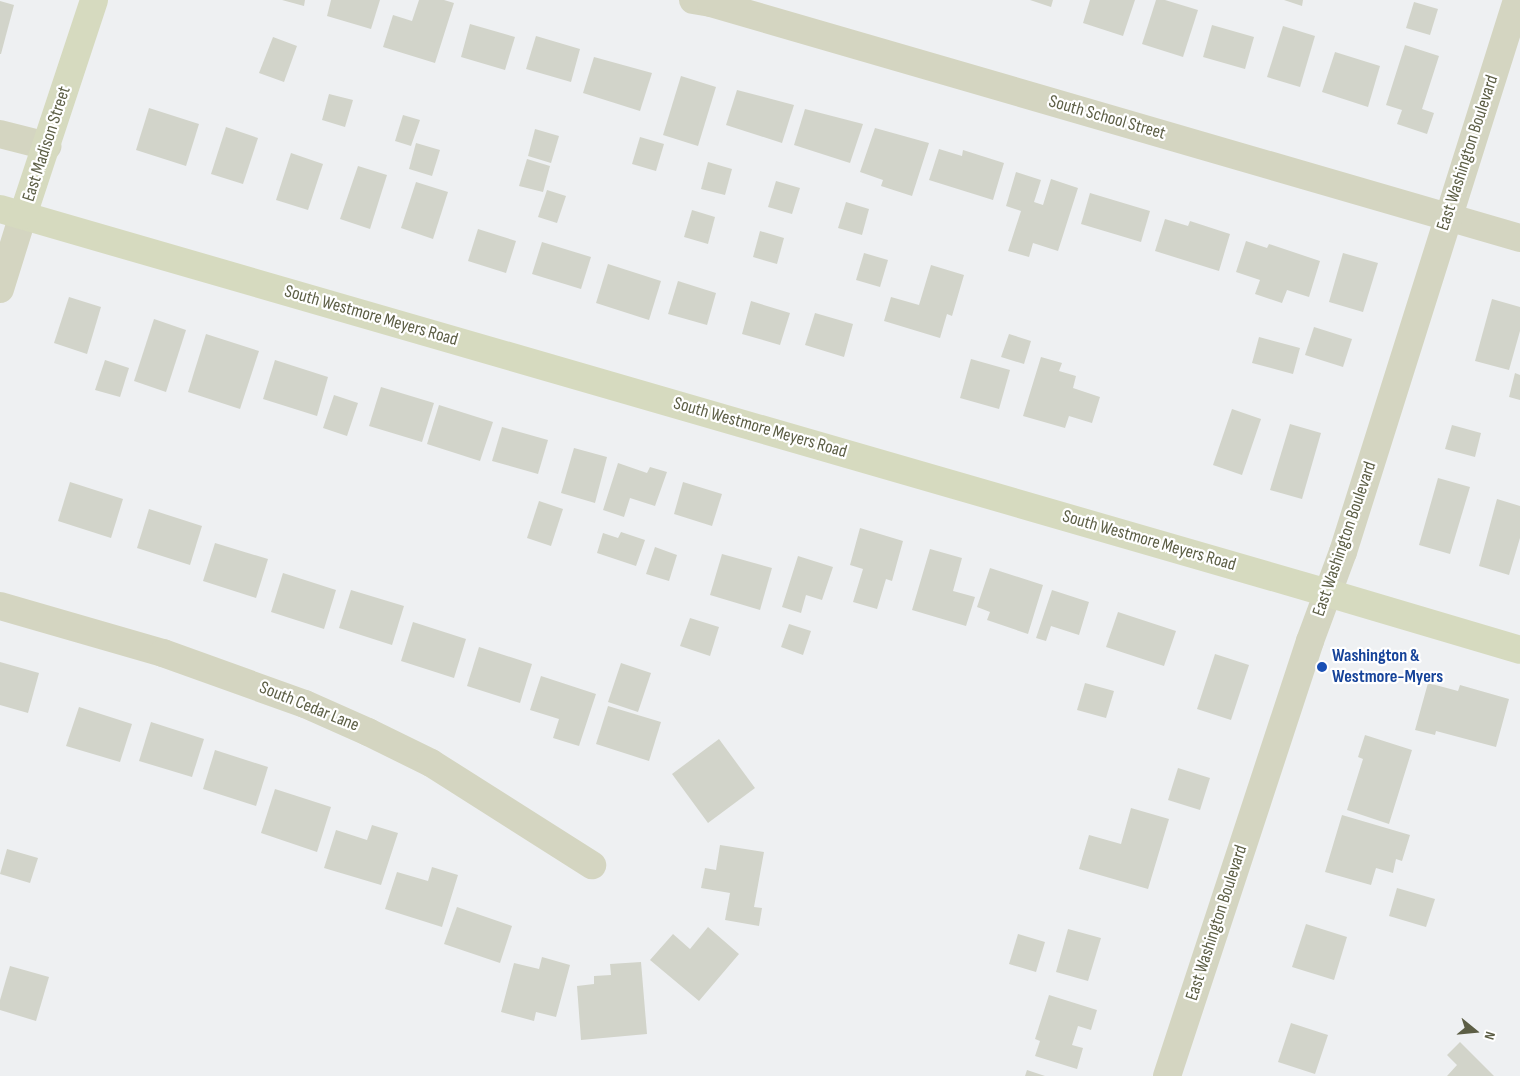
<!DOCTYPE html>
<style>
body{margin:0}
#map{position:relative;width:1520px;height:1076px;overflow:hidden;background:#eef0f2;font-family:"Sofia Sans Condensed",sans-serif}
div>[style]{position:absolute}
.building>*{inset:0;background:#d2d4ca}
.street>*{height:28px;margin:-14px;padding:0 14px;transform-origin:14px;border-radius:14px;background:#d4d5c1}
.secondary>*{height:28px;margin:-14px;padding:0 14px;transform-origin:14px;border-radius:14px;background:#d6dabf}
.dots>*{width:14px;height:14px;translate:-50% -50%;box-sizing:border-box;border:2px solid #fff;border-radius:50%}
span{translate:-50% -50%;white-space:nowrap;text-align:center;line-height:1.15;-webkit-text-stroke:4.5px #fff;paint-order:stroke}
.street-label{font-size:18px;color:#5c5e45}
.transit-label{font-size:18px;color:#164399;font-weight:700}
.left{translate:0 -50%;text-align:left}
.north{position:absolute;left:1450px;top:1006px;width:50px;height:50px;-webkit-text-stroke:4px #fff;paint-order:stroke;rotate:107deg;font-size:14px;font-weight:700;line-height:20px;text-align:center;color:#5c5e45}
.north::after{content:'';display:block;margin:auto;width:18px;height:22px;background:#5c5e45;clip-path:polygon(50% 0,100% 100%,50% 72%,0 100%)}
</style>
<div id="map">
<div class="building">
<i style="clip-path:polygon(282px 0,305px 0,304px 6px)"></i>
<i style="clip-path:polygon(331px 0,380px 0,371px 29px,327px 16px)"></i>
<i style="clip-path:polygon(419px 0,444px 0,454px 3px,435px 63px,383px 47px,393px 15px,412px 21px)"></i>
<i style="clip-path:polygon(1030px 0,1053px 0,1051px 7px)"></i>
<i style="clip-path:polygon(1090px 0,1135px 0,1123px 36px,1083px 23px)"></i>
<i style="clip-path:polygon(1156px 0,1165px 0,1198px 10px,1183px 57px,1142px 44px)"></i>
<i style="clip-path:polygon(1284px 0,1303px 0,1302px 6px)"></i>
<i style="clip-path:polygon(0 1px,14px 5px,1px 54px,0 54px)"></i>
<i style="clip-path:polygon(1414px 2px,1438px 9px,1430px 35px,1406px 28px)"></i>
<i style="clip-path:polygon(470px 24px,515px 37px,505px 70px,461px 57px)"></i>
<i style="clip-path:polygon(1212px 25px,1254px 37px,1245px 69px,1203px 57px)"></i>
<i style="clip-path:polygon(1283px 26px,1315px 36px,1300px 87px,1267px 77px)"></i>
<i style="clip-path:polygon(536px 36px,580px 49px,571px 82px,526px 69px)"></i>
<i style="clip-path:polygon(273px 37px,297px 46px,284px 82px,259px 73px)"></i>
<i style="clip-path:polygon(1405px 45px,1439px 56px,1422px 109px,1434px 113px,1427px 134px,1397px 124px,1402px 110px,1386px 105px)"></i>
<i style="clip-path:polygon(1335px 52px,1380px 66px,1368px 107px,1322px 92px)"></i>
<i style="clip-path:polygon(594px 57px,652px 73px,640px 111px,583px 93px)"></i>
<i style="clip-path:polygon(681px 76px,716px 87px,698px 146px,663px 135px)"></i>
<i style="clip-path:polygon(737px 90px,794px 105px,782px 143px,726px 125px)"></i>
<i style="clip-path:polygon(329px 94px,353px 100px,345px 127px,322px 120px)"></i>
<i style="clip-path:polygon(149px 108px,199px 124px,186px 166px,136px 150px)"></i>
<i style="clip-path:polygon(805px 109px,863px 124px,850px 163px,794px 145px)"></i>
<i style="clip-path:polygon(403px 115px,420px 120px,411px 146px,395px 141px)"></i>
<i style="clip-path:polygon(226px 127px,258px 138px,243px 184px,211px 174px)"></i>
<i style="clip-path:polygon(875px 128px,929px 143px,912px 196px,881px 186px,883px 180px,860px 172px)"></i>
<i style="clip-path:polygon(535px 129px,559px 136px,551px 163px,528px 156px)"></i>
<i style="clip-path:polygon(640px 137px,664px 144px,656px 171px,632px 164px)"></i>
<i style="clip-path:polygon(416px 143px,440px 150px,432px 176px,409px 169px)"></i>
<i style="clip-path:polygon(939px 149px,962px 156px,963px 150px,1004px 163px,993px 200px,929px 180px)"></i>
<i style="clip-path:polygon(291px 153px,323px 164px,308px 210px,276px 200px)"></i>
<i style="clip-path:polygon(527px 159px,550px 166px,543px 192px,519px 186px)"></i>
<i style="clip-path:polygon(708px 162px,732px 169px,725px 195px,701px 189px)"></i>
<i style="clip-path:polygon(358px 166px,387px 175px,370px 229px,340px 219px)"></i>
<i style="clip-path:polygon(1016px 172px,1041px 180px,1034px 202px,1043px 205px,1051px 179px,1078px 188px,1058px 251px,1033px 243px,1029px 257px,1008px 251px,1021px 211px,1006px 206px)"></i>
<i style="clip-path:polygon(776px 181px,800px 188px,792px 214px,768px 207px)"></i>
<i style="clip-path:polygon(416px 182px,448px 192px,433px 239px,401px 228px)"></i>
<i style="clip-path:polygon(547px 190px,566px 196px,557px 223px,538px 217px)"></i>
<i style="clip-path:polygon(1090px 193px,1150px 211px,1141px 242px,1081px 224px)"></i>
<i style="clip-path:polygon(846px 202px,869px 209px,862px 235px,838px 228px)"></i>
<i style="clip-path:polygon(692px 210px,715px 217px,708px 244px,684px 237px)"></i>
<i style="clip-path:polygon(1165px 219px,1188px 226px,1190px 221px,1230px 234px,1219px 271px,1155px 251px)"></i>
<i style="clip-path:polygon(478px 229px,516px 241px,506px 273px,468px 261px)"></i>
<i style="clip-path:polygon(760px 231px,784px 238px,777px 264px,753px 257px)"></i>
<i style="clip-path:polygon(1246px 241px,1267px 248px,1269px 244px,1320px 261px,1309px 297px,1287px 290px,1282px 303px,1255px 294px,1260px 280px,1236px 272px)"></i>
<i style="clip-path:polygon(542px 242px,591px 257px,581px 289px,532px 274px)"></i>
<i style="clip-path:polygon(864px 253px,888px 260px,880px 287px,856px 280px)"></i>
<i style="clip-path:polygon(1343px 253px,1378px 263px,1363px 312px,1329px 302px)"></i>
<i style="clip-path:polygon(608px 264px,661px 281px,649px 320px,596px 303px)"></i>
<i style="clip-path:polygon(931px 265px,964px 275px,952px 316px,947px 314px,940px 338px,884px 321px,891px 297px,919px 305px)"></i>
<i style="clip-path:polygon(678px 281px,716px 293px,707px 325px,668px 314px)"></i>
<i style="clip-path:polygon(69px 297px,101px 307px,87px 354px,54px 343px)"></i>
<i style="clip-path:polygon(1492px 299px,1520px 307px,1520px 331px,1509px 370px,1475px 361px)"></i>
<i style="clip-path:polygon(751px 301px,790px 313px,780px 345px,742px 334px)"></i>
<i style="clip-path:polygon(815px 313px,853px 324px,844px 357px,805px 345px)"></i>
<i style="clip-path:polygon(154px 319px,186px 330px,166px 392px,134px 381px)"></i>
<i style="clip-path:polygon(1314px 327px,1352px 339px,1343px 367px,1305px 355px)"></i>
<i style="clip-path:polygon(206px 334px,259px 351px,240px 409px,188px 392px)"></i>
<i style="clip-path:polygon(1009px 334px,1031px 341px,1024px 364px,1001px 357px)"></i>
<i style="clip-path:polygon(1259px 337px,1300px 348px,1293px 374px,1252px 363px)"></i>
<i style="clip-path:polygon(1041px 357px,1062px 363px,1059px 371px,1076px 376px,1073px 388px,1100px 397px,1092px 423px,1069px 416px,1065px 428px,1023px 416px)"></i>
<i style="clip-path:polygon(971px 359px,1010px 370px,999px 409px,960px 398px)"></i>
<i style="clip-path:polygon(105px 360px,129px 368px,120px 397px,95px 390px)"></i>
<i style="clip-path:polygon(275px 360px,328px 377px,317px 416px,263px 399px)"></i>
<i style="clip-path:polygon(1515px 373px,1520px 375px,1520px 400px,1509px 397px)"></i>
<i style="clip-path:polygon(381px 387px,434px 403px,422px 442px,369px 426px)"></i>
<i style="clip-path:polygon(334px 395px,358px 403px,347px 436px,323px 428px)"></i>
<i style="clip-path:polygon(439px 405px,493px 422px,480px 461px,427px 444px)"></i>
<i style="clip-path:polygon(1232px 409px,1261px 419px,1242px 475px,1213px 465px)"></i>
<i style="clip-path:polygon(1290px 424px,1321px 433px,1302px 499px,1270px 490px)"></i>
<i style="clip-path:polygon(1452px 425px,1481px 433px,1475px 457px,1445px 449px)"></i>
<i style="clip-path:polygon(502px 427px,548px 440px,538px 474px,492px 461px)"></i>
<i style="clip-path:polygon(574px 448px,607px 457px,595px 503px,561px 493px)"></i>
<i style="clip-path:polygon(618px 463px,647px 473px,650px 467px,667px 472px,655px 506px,630px 498px,624px 517px,603px 510px)"></i>
<i style="clip-path:polygon(1438px 478px,1470px 487px,1450px 554px,1419px 545px)"></i>
<i style="clip-path:polygon(70px 482px,123px 499px,111px 538px,58px 521px)"></i>
<i style="clip-path:polygon(683px 482px,722px 494px,712px 526px,674px 514px)"></i>
<i style="clip-path:polygon(1497px 499px,1520px 506px,1520px 538px,1509px 575px,1479px 566px)"></i>
<i style="clip-path:polygon(539px 501px,563px 509px,551px 546px,527px 538px)"></i>
<i style="clip-path:polygon(149px 509px,202px 526px,190px 565px,137px 548px)"></i>
<i style="clip-path:polygon(860px 528px,903px 541px,892px 581px,886px 579px,877px 609px,853px 602px,863px 569px,850px 565px)"></i>
<i style="clip-path:polygon(621px 532px,645px 540px,636px 566px,597px 553px,603px 533px,618px 538px)"></i>
<i style="clip-path:polygon(215px 543px,268px 559px,256px 598px,203px 581px)"></i>
<i style="clip-path:polygon(655px 547px,677px 555px,669px 581px,646px 574px)"></i>
<i style="clip-path:polygon(930px 549px,962px 558px,953px 591px,975px 597px,966px 626px,912px 610px)"></i>
<i style="clip-path:polygon(722px 554px,772px 568px,760px 610px,710px 595px)"></i>
<i style="clip-path:polygon(798px 556px,833px 567px,822px 600px,806px 595px,801px 613px,782px 607px)"></i>
<i style="clip-path:polygon(990px 568px,1043px 585px,1028px 634px,987px 620px,990px 612px,977px 607px)"></i>
<i style="clip-path:polygon(283px 573px,336px 590px,324px 629px,271px 612px)"></i>
<i style="clip-path:polygon(351px 590px,404px 606px,392px 645px,339px 628px)"></i>
<i style="clip-path:polygon(1052px 590px,1089px 602px,1079px 635px,1051px 626px,1046px 641px,1036px 638px)"></i>
<i style="clip-path:polygon(1118px 612px,1176px 631px,1164px 666px,1106px 647px)"></i>
<i style="clip-path:polygon(690px 618px,719px 627px,710px 656px,680px 646px)"></i>
<i style="clip-path:polygon(413px 622px,466px 639px,454px 678px,401px 661px)"></i>
<i style="clip-path:polygon(789px 624px,811px 631px,803px 655px,781px 647px)"></i>
<i style="clip-path:polygon(479px 647px,532px 664px,520px 703px,467px 686px)"></i>
<i style="clip-path:polygon(1215px 654px,1249px 665px,1231px 720px,1197px 709px)"></i>
<i style="clip-path:polygon(0 662px,39px 673px,28px 713px,0 705px)"></i>
<i style="clip-path:polygon(621px 663px,651px 673px,638px 712px,608px 702px)"></i>
<i style="clip-path:polygon(541px 676px,596px 694px,579px 746px,553px 738px,559px 719px,530px 710px)"></i>
<i style="clip-path:polygon(1085px 683px,1114px 691px,1106px 718px,1077px 710px)"></i>
<i style="clip-path:polygon(1428px 683px,1458px 691px,1460px 685px,1509px 699px,1496px 747px,1436px 731px,1435px 735px,1415px 730px)"></i>
<i style="clip-path:polygon(608px 706px,661px 722px,649px 761px,596px 744px)"></i>
<i style="clip-path:polygon(79px 707px,132px 724px,120px 762px,66px 746px)"></i>
<i style="clip-path:polygon(151px 722px,204px 739px,192px 777px,139px 761px)"></i>
<i style="clip-path:polygon(1365px 735px,1412px 750px,1389px 824px,1347px 810px,1363px 759px,1358px 757px)"></i>
<i style="clip-path:polygon(719px 739px,755px 788px,708px 823px,672px 774px)"></i>
<i style="clip-path:polygon(215px 750px,268px 767px,256px 806px,203px 789px)"></i>
<i style="clip-path:polygon(1178px 768px,1210px 778px,1200px 810px,1168px 800px)"></i>
<i style="clip-path:polygon(275px 789px,331px 807px,317px 852px,261px 833px)"></i>
<i style="clip-path:polygon(1131px 808px,1169px 819px,1148px 889px,1079px 869px,1089px 835px,1121px 844px)"></i>
<i style="clip-path:polygon(1342px 815px,1410px 835px,1402px 861px,1396px 859px,1393px 873px,1376px 868px,1371px 885px,1325px 872px)"></i>
<i style="clip-path:polygon(372px 825px,398px 833px,381px 885px,324px 868px,336px 830px,367px 840px)"></i>
<i style="clip-path:polygon(720px 845px,764px 852px,754px 907px,762px 908px,759px 926px,725px 920px,730px 893px,701px 888px,705px 868px,716px 870px)"></i>
<i style="clip-path:polygon(7px 849px,38px 858px,30px 883px,0 874px)"></i>
<i style="clip-path:polygon(432px 867px,458px 875px,442px 927px,385px 909px,397px 872px,428px 881px)"></i>
<i style="clip-path:polygon(1397px 888px,1435px 899px,1426px 927px,1389px 916px)"></i>
<i style="clip-path:polygon(457px 907px,512px 926px,500px 963px,444px 944px)"></i>
<i style="clip-path:polygon(1306px 924px,1347px 937px,1334px 980px,1292px 967px)"></i>
<i style="clip-path:polygon(708px 927px,739px 954px,699px 1001px,650px 960px,673px 934px,690px 949px)"></i>
<i style="clip-path:polygon(1068px 929px,1101px 938px,1088px 981px,1056px 972px)"></i>
<i style="clip-path:polygon(1018px 934px,1045px 942px,1036px 972px,1009px 964px)"></i>
<i style="clip-path:polygon(542px 957px,570px 965px,556px 1017px,536px 1012px,534px 1021px,501px 1012px,514px 963px,539px 969px)"></i>
<i style="clip-path:polygon(641px 962px,647px 1034px,581px 1040px,577px 986px,594px 984px,594px 976px,611px 975px,610px 964px)"></i>
<i style="clip-path:polygon(10px 966px,49px 977px,36px 1021px,0 1010px,0 1000px)"></i>
<i style="clip-path:polygon(1049px 995px,1097px 1010px,1091px 1030px,1078px 1026px,1072px 1045px,1083px 1048px,1077px 1069px,1035px 1056px,1040px 1041px,1035px 1039px)"></i>
<i style="clip-path:polygon(1291px 1023px,1328px 1035px,1315px 1074px,1278px 1062px)"></i>
<i style="clip-path:polygon(1460px 1042px,1494px 1076px,1447px 1076px,1457px 1065px,1447px 1055px)"></i>
<i style="clip-path:polygon(1027px 1070px,1045px 1076px,1025px 1076px)"></i>
</div>
<div class="street">
<i style="left:693px;top:0;width:18px;rotate:9deg"></i>
<i style="left:711px;top:3px;width:842px;rotate:16.2deg"></i>
<i style="left:0;top:134px;width:49px;rotate:14.3deg"></i>
<i style="left:0;top:289px;width:77px;rotate:-72.7deg"></i>
<i style="left:0;top:606px;width:170px;rotate:16.1deg"></i>
<i style="left:163px;top:653px;width:151px;rotate:19.8deg"></i>
<i style="left:305px;top:704px;width:69px;rotate:24deg"></i>
<i style="left:368px;top:732px;width:70px;rotate:26.2deg"></i>
<i style="left:431px;top:763px;width:191px;rotate:32.4deg"></i>
<i style="left:1167px;top:1076px;width:458px;rotate:-71.8deg"></i>
<i style="left:1310px;top:641px;width:95px;rotate:-69.7deg"></i>
<i style="left:1343px;top:552px;width:579px;rotate:-72.5deg"></i>
</div>
<div class="secondary">
<i style="left:0;top:209px;width:1382px;rotate:16.13deg"></i>
<i style="left:1328px;top:593px;width:200px;rotate:16.5deg"></i>
<i style="left:23px;top:215px;width:226px;rotate:-71.7deg"></i>
</div>
<div class="dots">
<i style="left:1322px;top:667px;background:#1a4fb4"></i>
</div>
<div class="street-label">
<span style="left:1107px;top:118px;rotate:16deg">South School Street</span>
<span style="left:47px;top:144px;rotate:-72deg">East Madison Street</span>
<span style="left:1468px;top:153px;rotate:-72deg">East Washington Boulevard</span>
<span style="left:371px;top:316px;rotate:16deg">South Westmore Meyers Road</span>
<span style="left:760px;top:428px;rotate:16deg">South Westmore Meyers Road</span>
<span style="left:1345px;top:539px;rotate:-71deg">East Washington Boulevard</span>
<span style="left:1149px;top:541px;rotate:16deg">South Westmore Meyers Road</span>
<span style="left:309px;top:707px;rotate:22deg">South Cedar Lane</span>
<span style="left:1217px;top:923px;rotate:-72deg">East Washington Boulevard</span>
</div>
<div class="transit-label">
<span class="left" style="left:1332px;top:667px">Washington &amp;<br>Westmore-Myers</span>
</div>
<div class="north">N</div>
</div>
